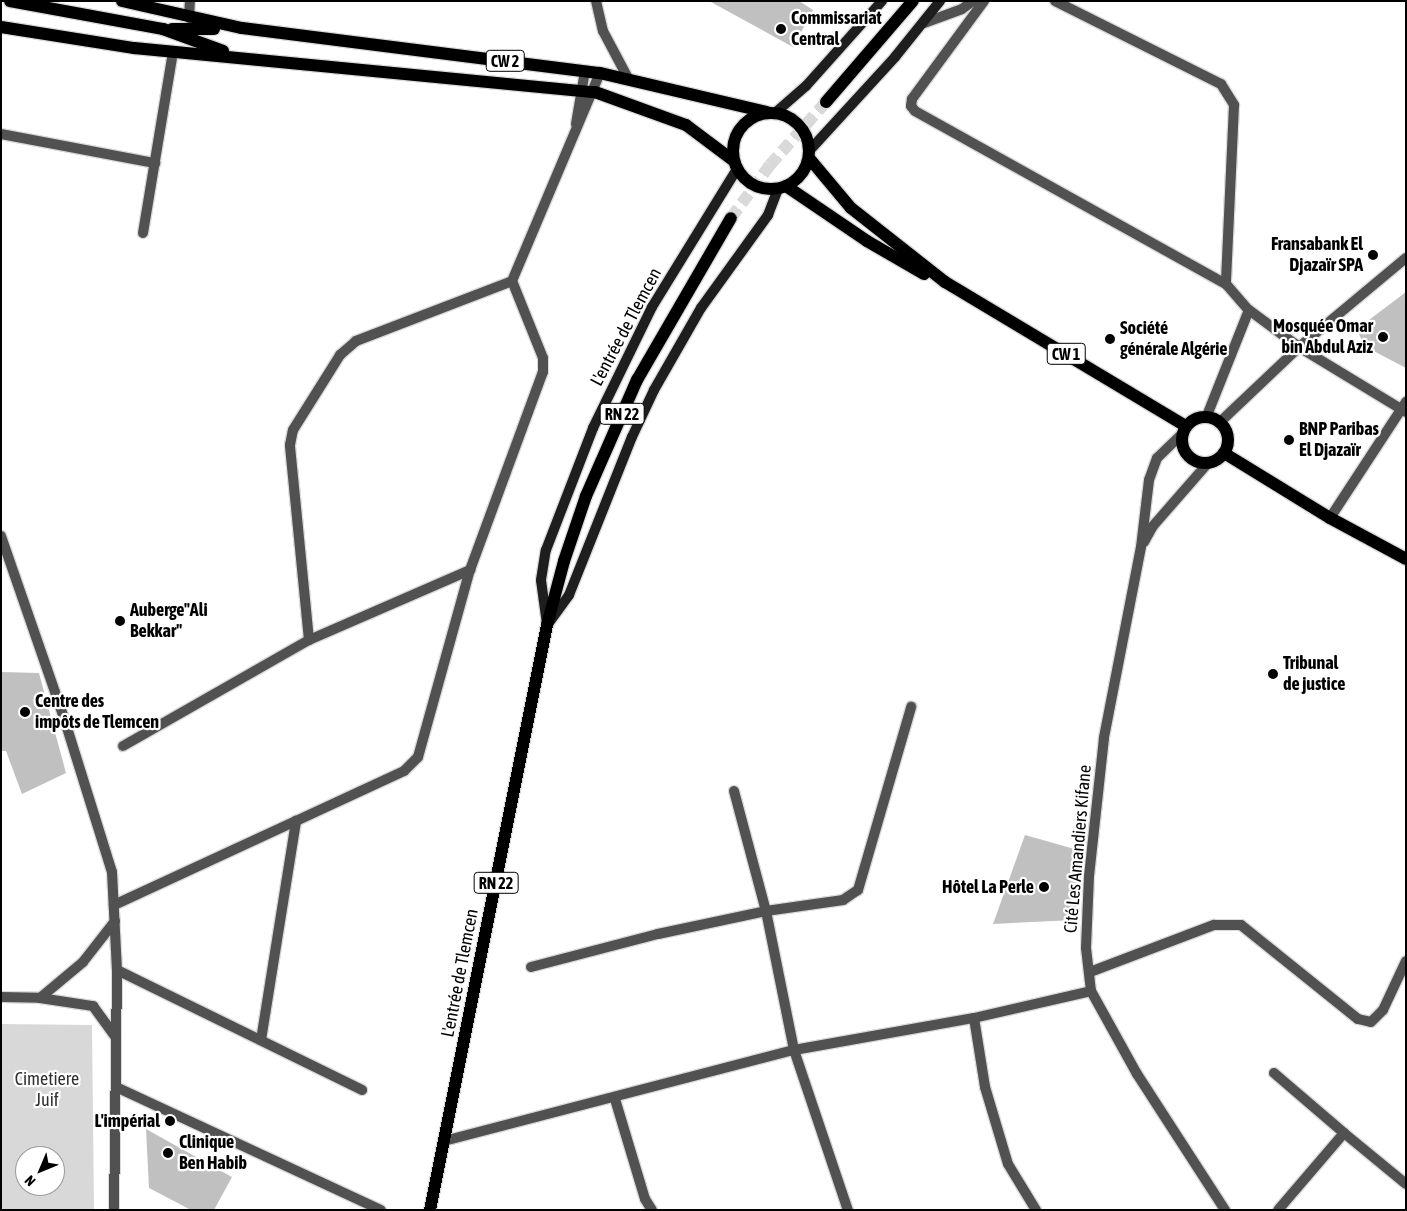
<!DOCTYPE html>
<meta charset="utf-8">
<style>
body{margin:0}
#map{position:relative;width:1407px;height:1211px;overflow:hidden;background:#fff;font-family:"Asap Condensed",sans-serif}
div>[style]{position:absolute}
.green>*{inset:0;background:#d8d8d8}
.building>*{inset:0;background:#c0c0c0}
.primary-tunnel>*{height:12px;margin-top:-6px;transform-origin:0;background:repeating-linear-gradient(90deg,#d9d9d9 0 12px,transparent 0 18px)}
.roads{filter:drop-shadow(1px 0 #dbdbdb) drop-shadow(-1px 0 #dbdbdb) drop-shadow(0 1px #dbdbdb) drop-shadow(0 -1px #dbdbdb)}
.lane>*{height:10px;margin:-5px;padding:0 5px;transform-origin:5px;border-radius:5px;background:#515151}
.street>*{height:10px;margin:-5px;padding:0 5px;transform-origin:5px;border-radius:5px;background:#515151}
.secondary>*{height:10px;margin:-5px;padding:0 5px;transform-origin:5px;border-radius:5px;background:#1e1e1e}
.primary>*{height:12px;margin:-6px;padding:0 6px;transform-origin:6px;border-radius:6px;background:#000}
.primary>.ring{margin:-6px;padding:0;box-sizing:content-box;background:none;border:12px solid #000;border-radius:50%}
.dots>*{width:14px;height:14px;translate:-50% -50%;box-sizing:border-box;border:2px solid #fff;border-radius:50%}
span{translate:-50% -50%;white-space:nowrap;text-align:center;line-height:1.15;-webkit-text-stroke:4.5px #fff;paint-order:stroke}
.shield-label span{padding:1px 4px;background:#fff;border:1px solid;border-radius:4px;-webkit-text-stroke-width:0}
.shield-label{font-size:16px;color:#000;font-weight:700}
.poi-label{font-size:18px;color:#000;font-weight:700}
.left{translate:0 -50%;text-align:left}
.right{translate:-100% -50%;text-align:right}
.street-label{font-size:18px;color:#000}
.park-label{font-size:18px;color:#2f2f2f}
.frame{position:absolute;inset:0;border:2px solid #000;pointer-events:none}
.north{position:absolute;left:15px;top:1146px;width:50px;height:50px;box-sizing:border-box;background:#fff;border:1px solid #999;border-radius:50%;rotate:225deg;font-size:14px;font-weight:700;line-height:20px;text-align:center;color:#000}
.north::after{content:'';display:block;margin:auto;width:18px;height:22px;background:#000;clip-path:polygon(50% 0,100% 100%,50% 72%,0 100%)}
</style>
<div id="map">
<div class="green">
<i style="clip-path:polygon(evenodd,1px 1024px,92px 1025px,94px 1210px,1px 1210px,1px 1024px,25px 1156px,55px 1156px,55px 1186px,25px 1186px,25px 1156px)"></i>
</div>
<div class="building">
<i style="clip-path:polygon(709px 1px,799px 1px,813px 10px,793px 47px)"></i>
<i style="clip-path:polygon(1406px 292px,1406px 368px,1364px 346px,1357px 329px)"></i>
<i style="clip-path:polygon(1px 672px,39px 673px,66px 773px,22px 794px,6px 751px,1px 751px)"></i>
<i style="clip-path:polygon(1025px 835px,1085px 852px,1074px 920px,993px 924px)"></i>
<i style="clip-path:polygon(146px 1129px,232px 1177px,214px 1210px,191px 1210px,149px 1188px)"></i>
</div>
<div class="primary-tunnel">
<i style="left:731px;top:218px;width:66px;rotate:-53.7deg"></i>
<i style="left:770px;top:165px;width:84px;rotate:-48.4deg"></i>
</div>
<div class="roads">
<div class="lane">
<i style="left:1px;top:134px;width:157px;rotate:10.7deg"></i>
<i style="left:1274px;top:1073px;width:92px;rotate:40.6deg"></i>
<i style="left:1344px;top:1133px;width:101px;rotate:130.6deg"></i>
<i style="left:1344px;top:1133px;width:80px;rotate:39.4deg"></i>
</div>
<div class="street">
<i style="left:596px;top:1px;width:31px;rotate:77deg"></i>
<i style="left:603px;top:31px;width:53px;rotate:62deg"></i>
<i style="left:984px;top:1px;width:122px;rotate:126.3deg"></i>
<i style="left:912px;top:99px;width:7px;rotate:98deg"></i>
<i style="left:911px;top:106px;width:6px;rotate:51deg"></i>
<i style="left:915px;top:111px;width:356px;rotate:29.1deg"></i>
<i style="left:1226px;top:284px;width:35px;rotate:49deg"></i>
<i style="left:1249px;top:310px;width:62px;rotate:36.5deg"></i>
<i style="left:1299px;top:347px;width:125px;rotate:31.3deg"></i>
<i style="left:1055px;top:1px;width:186px;rotate:26.6deg"></i>
<i style="left:1221px;top:84px;width:25px;rotate:58deg"></i>
<i style="left:1234px;top:105px;width:179px;rotate:92.6deg"></i>
<i style="left:189px;top:18px;width:17px;rotate:-87deg"></i>
<i style="left:924px;top:23px;width:40px;rotate:-20.2deg"></i>
<i style="left:962px;top:9px;width:14px;rotate:-36deg"></i>
<i style="left:576px;top:124px;width:54px;rotate:-80.4deg"></i>
<i style="left:143px;top:233px;width:184px;rotate:-80.6deg"></i>
<i style="left:1206px;top:418px;width:116px;rotate:-68.3deg"></i>
<i style="left:1219px;top:423px;width:110px;rotate:-43.5deg"></i>
<i style="left:1299px;top:347px;width:139px;rotate:-39.8deg"></i>
<i style="left:1183px;top:433px;width:36px;rotate:136deg"></i>
<i style="left:1157px;top:458px;width:23px;rotate:110deg"></i>
<i style="left:1149px;top:480px;width:67px;rotate:96.8deg"></i>
<i style="left:1141px;top:547px;width:195px;rotate:101deg"></i>
<i style="left:1104px;top:738px;width:139px;rotate:96.2deg"></i>
<i style="left:1089px;top:876px;width:72px;rotate:92.4deg"></i>
<i style="left:1086px;top:948px;width:43px;rotate:83.4deg"></i>
<i style="left:1091px;top:991px;width:95px;rotate:61deg"></i>
<i style="left:1137px;top:1074px;width:162px;rotate:57.1deg"></i>
<i style="left:1330px;top:518px;width:139px;rotate:-56.8deg"></i>
<i style="left:1px;top:536px;width:193px;rotate:70.9deg"></i>
<i style="left:64px;top:718px;width:161px;rotate:72.7deg"></i>
<i style="left:112px;top:872px;width:98px;rotate:87.1deg"></i>
<i style="left:117px;top:970px;width:240px;rotate:90.7deg"></i>
<i style="left:1144px;top:542px;width:18px;rotate:-61deg"></i>
<i style="left:1153px;top:526px;width:84px;rotate:-48.9deg"></i>
<i style="left:309px;top:640px;width:196px;rotate:-95.6deg"></i>
<i style="left:290px;top:445px;width:15px;rotate:-79deg"></i>
<i style="left:293px;top:430px;width:89px;rotate:-57.9deg"></i>
<i style="left:340px;top:355px;width:21px;rotate:-41deg"></i>
<i style="left:356px;top:341px;width:167px;rotate:-21deg"></i>
<i style="left:512px;top:281px;width:226px;rotate:-67.1deg"></i>
<i style="left:123px;top:746px;width:214px;rotate:-29.7deg"></i>
<i style="left:309px;top:640px;width:176px;rotate:-23.5deg"></i>
<i style="left:734px;top:791px;width:124px;rotate:75.1deg"></i>
<i style="left:766px;top:911px;width:142px;rotate:78.6deg"></i>
<i style="left:794px;top:1050px;width:169px;rotate:71.4deg"></i>
<i style="left:114px;top:905px;width:200px;rotate:-24.8deg"></i>
<i style="left:531px;top:967px;width:131px;rotate:-14.6deg"></i>
<i style="left:658px;top:934px;width:110px;rotate:-12deg"></i>
<i style="left:766px;top:911px;width:78px;rotate:-8.1deg"></i>
<i style="left:843px;top:900px;width:18px;rotate:-34deg"></i>
<i style="left:858px;top:890px;width:191px;rotate:-73.8deg"></i>
<i style="left:117px;top:970px;width:273px;rotate:26.1deg"></i>
<i style="left:1090px;top:972px;width:133px;rotate:-20.8deg"></i>
<i style="left:1214px;top:925px;width:27px"></i>
<i style="left:1241px;top:925px;width:150px;rotate:38.8deg"></i>
<i style="left:1358px;top:1019px;width:13px;rotate:13deg"></i>
<i style="left:1371px;top:1022px;width:17px;rotate:-45deg"></i>
<i style="left:1383px;top:1010px;width:54px;rotate:-64.9deg"></i>
<i style="left:1px;top:997px;width:39px;rotate:1deg"></i>
<i style="left:40px;top:998px;width:54px;rotate:8.6deg"></i>
<i style="left:93px;top:1006px;width:39px;rotate:54deg"></i>
<i style="left:40px;top:998px;width:56px;rotate:-39.9deg"></i>
<i style="left:83px;top:962px;width:52px;rotate:-52deg"></i>
<i style="left:974px;top:1018px;width:70px;rotate:80.9deg"></i>
<i style="left:985px;top:1087px;width:80px;rotate:73.4deg"></i>
<i style="left:1008px;top:1164px;width:54px;rotate:58.7deg"></i>
<i style="left:261px;top:1040px;width:222px;rotate:-80.9deg"></i>
<i style="left:296px;top:821px;width:119px;rotate:-24.8deg"></i>
<i style="left:404px;top:771px;width:20px;rotate:-45deg"></i>
<i style="left:418px;top:757px;width:194px;rotate:-74.5deg"></i>
<i style="left:470px;top:570px;width:211px;rotate:-69.8deg"></i>
<i style="left:543px;top:372px;width:14px;rotate:-90deg"></i>
<i style="left:543px;top:358px;width:83px;rotate:-111.9deg"></i>
<i style="left:116px;top:1087px;width:292px;rotate:24.9deg"></i>
<i style="left:615px;top:1099px;width:104px;rotate:73.3deg"></i>
<i style="left:645px;top:1199px;width:13px;rotate:58deg"></i>
<i style="left:444px;top:1141px;width:362px;rotate:-14.6deg"></i>
<i style="left:794px;top:1050px;width:183px;rotate:-10.1deg"></i>
<i style="left:974px;top:1018px;width:120px;rotate:-13deg"></i>
</div>
<div class="secondary">
<i style="left:775px;top:113px;width:41px;rotate:-41.1deg"></i>
<i style="left:806px;top:86px;width:114px;rotate:-48.2deg"></i>
<i style="left:809px;top:151px;width:127px;rotate:-47.5deg"></i>
<i style="left:895px;top:57px;width:72px;rotate:-51.2deg"></i>
<i style="left:547px;top:624px;width:44px;rotate:-97.8deg"></i>
<i style="left:541px;top:580px;width:30px;rotate:-81deg"></i>
<i style="left:546px;top:550px;width:131px;rotate:-68.9deg"></i>
<i style="left:593px;top:428px;width:135px;rotate:-64deg"></i>
<i style="left:652px;top:307px;width:162px;rotate:-58.4deg"></i>
<i style="left:548px;top:624px;width:36px;rotate:-54deg"></i>
<i style="left:569px;top:595px;width:170px;rotate:-68.3deg"></i>
<i style="left:632px;top:437px;width:52px;rotate:-64.9deg"></i>
<i style="left:654px;top:390px;width:95px;rotate:-60.2deg"></i>
<i style="left:701px;top:308px;width:115px;rotate:-54.2deg"></i>
<i style="left:768px;top:215px;width:28px;rotate:-69deg"></i>
</div>
<div class="primary">
<i style="left:10px;top:1px;width:156px;rotate:10.4deg"></i>
<i style="left:163px;top:29px;width:64px;rotate:20.1deg"></i>
<i style="left:122px;top:1px;width:123px;rotate:12.7deg"></i>
<i style="left:242px;top:28px;width:361px;rotate:7.2deg"></i>
<i style="left:600px;top:73px;width:171px;rotate:13.2deg"></i>
<i style="left:1px;top:27px;width:135px;rotate:9deg"></i>
<i style="left:134px;top:48px;width:463px;rotate:5.5deg"></i>
<i style="left:595px;top:92px;width:97px;rotate:19.9deg"></i>
<i style="left:686px;top:125px;width:60px;rotate:36.9deg"></i>
<i style="left:172px;top:29px;width:42px"></i>
<i style="left:826px;top:102px;width:133px;rotate:-49.3deg"></i>
<i class="ring" style="left:733px;top:113px;width:64px;height:64px"></i>
<i style="left:809px;top:158px;width:65px;rotate:50deg"></i>
<i style="left:851px;top:208px;width:120px;rotate:38.2deg"></i>
<i style="left:945px;top:282px;width:281px;rotate:30.9deg"></i>
<i style="left:786px;top:186px;width:98px;rotate:34.2deg"></i>
<i style="left:867px;top:241px;width:66px;rotate:30.1deg"></i>
<i class="ring" style="left:1182px;top:417px;width:34px;height:34px"></i>
<i style="left:1224px;top:453px;width:124px;rotate:31.5deg"></i>
<i style="left:1330px;top:518px;width:86px;rotate:28.3deg"></i>
<i style="left:430px;top:1210px;width:597px;rotate:-78.69deg"></i>
<i style="left:547px;top:625px;width:66px;rotate:-75.1deg"></i>
<i style="left:564px;top:561px;width:69px;rotate:-71.3deg"></i>
<i style="left:586px;top:496px;width:127px;rotate:-66.3deg"></i>
<i style="left:637px;top:380px;width:187px;rotate:-59.9deg"></i>
</div>
</div>
<div class="dots">
<i style="left:781px;top:29px;background:#000"></i>
<i style="left:1373px;top:255px;background:#000"></i>
<i style="left:1383px;top:337px;background:#000"></i>
<i style="left:1110px;top:339px;background:#000"></i>
<i style="left:1289px;top:440px;background:#000"></i>
<i style="left:120px;top:621px;background:#000"></i>
<i style="left:1273px;top:674px;background:#000"></i>
<i style="left:25px;top:712px;background:#000"></i>
<i style="left:1044px;top:887px;background:#000"></i>
<i style="left:170px;top:1121px;background:#000"></i>
<i style="left:168px;top:1153px;background:#000"></i>
</div>
<div class="shield-label">
<span style="left:505px;top:61px">CW 2</span>
<span style="left:1066px;top:354px">CW 1</span>
<span style="left:622px;top:414px">RN 22</span>
<span style="left:496px;top:883px">RN 22</span>
</div>
<div class="poi-label">
<span class="left" style="left:791px;top:29px">Commissariat<br>Central</span>
<span class="right" style="left:1363px;top:255px">Fransabank El<br>Djazaïr SPA</span>
<span class="right" style="left:1373px;top:337px">Mosquée Omar<br>bin Abdul Aziz</span>
<span class="left" style="left:1120px;top:339px">Société<br>générale Algérie</span>
<span class="left" style="left:1299px;top:440px">BNP Paribas<br>El Djazaïr</span>
<span class="left" style="left:130px;top:621px">Auberge"Ali<br>Bekkar"</span>
<span class="left" style="left:1283px;top:674px">Tribunal<br>de justice</span>
<span class="left" style="left:35px;top:712px">Centre des<br>impôts de Tlemcen</span>
<span class="right" style="left:1034px;top:887px">Hôtel La Perle</span>
<span class="right" style="left:160px;top:1121px">L'impérial</span>
<span class="left" style="left:179px;top:1153px">Clinique<br>Ben Habib</span>
</div>
<div class="street-label">
<span style="left:626px;top:327px;rotate:-62deg">L'entrée de Tlemcen</span>
<span style="left:1078px;top:849px;rotate:-85deg">Cité Les Amandiers Kifane</span>
<span style="left:460px;top:973px;rotate:-79deg">L'entrée de Tlemcen</span>
</div>
<div class="park-label">
<span style="left:47px;top:1090px">Cimetiere<br>Juif</span>
</div>
<div class="frame"></div>
<div class="north">N</div>
</div>
